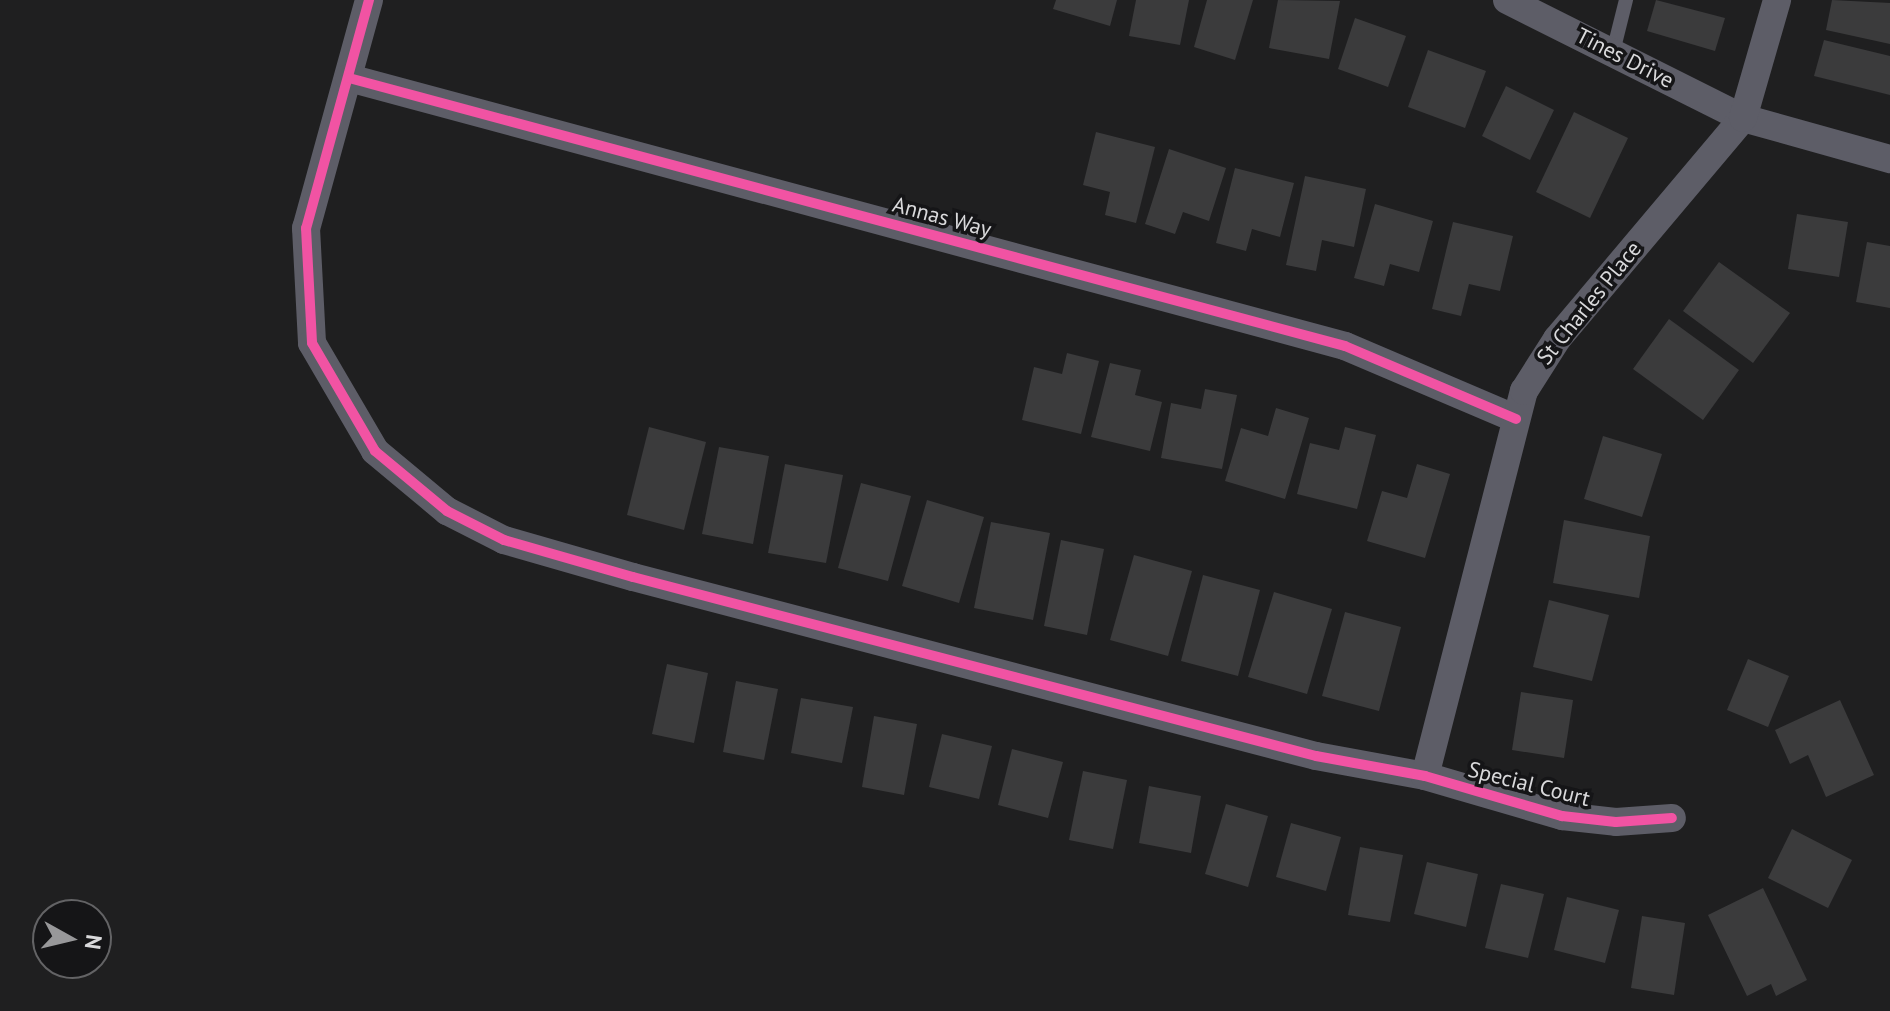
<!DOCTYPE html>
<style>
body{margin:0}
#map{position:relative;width:1890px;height:1011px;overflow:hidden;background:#1f1f20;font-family:"PT Sans",sans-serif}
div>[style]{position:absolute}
.building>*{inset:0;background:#3b3b3c}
.lane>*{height:14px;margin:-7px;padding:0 7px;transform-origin:7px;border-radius:7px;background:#5d5d67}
.street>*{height:28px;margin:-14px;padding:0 14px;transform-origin:14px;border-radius:14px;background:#5d5d67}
.cycleway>*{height:10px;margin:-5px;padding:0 5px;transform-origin:5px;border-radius:5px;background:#f153a3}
span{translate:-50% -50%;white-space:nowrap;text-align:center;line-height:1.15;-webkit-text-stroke:7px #151517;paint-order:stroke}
.street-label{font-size:22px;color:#d9d9db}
.north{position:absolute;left:32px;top:899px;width:80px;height:80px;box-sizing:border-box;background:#151517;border:2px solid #636365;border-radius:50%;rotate:98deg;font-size:22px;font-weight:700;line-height:32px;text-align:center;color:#d9d9db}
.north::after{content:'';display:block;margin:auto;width:28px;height:36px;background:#98989a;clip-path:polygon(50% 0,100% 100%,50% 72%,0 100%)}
</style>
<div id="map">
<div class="building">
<i style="clip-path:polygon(1056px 0,1117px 0,1110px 26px,1053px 9px)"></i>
<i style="clip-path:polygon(1136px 0,1189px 0,1180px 45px,1129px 36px)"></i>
<i style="clip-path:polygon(1207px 0,1253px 0,1235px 60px,1194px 47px)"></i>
<i style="clip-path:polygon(1278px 0,1340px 1px,1329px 59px,1269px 48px)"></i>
<i style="clip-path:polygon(1656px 0,1725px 18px,1715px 51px,1647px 31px)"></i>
<i style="clip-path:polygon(1832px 0,1890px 3px,1890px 44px,1826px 30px)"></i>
<i style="clip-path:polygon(1355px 18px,1406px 36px,1388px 87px,1338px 69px)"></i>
<i style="clip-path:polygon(1824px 40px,1890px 56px,1890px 95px,1814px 76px)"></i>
<i style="clip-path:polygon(1428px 50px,1486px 71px,1465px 128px,1408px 107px)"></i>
<i style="clip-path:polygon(1506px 86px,1554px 110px,1530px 160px,1482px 136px)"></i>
<i style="clip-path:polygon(1574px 112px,1628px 138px,1590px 218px,1536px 192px)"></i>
<i style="clip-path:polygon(1096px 132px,1155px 147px,1136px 223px,1105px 215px,1110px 192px,1083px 185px)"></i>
<i style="clip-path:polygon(1169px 149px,1226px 168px,1209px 221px,1183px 212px,1175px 234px,1145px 224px)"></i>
<i style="clip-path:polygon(1235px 168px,1294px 183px,1280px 237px,1252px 229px,1246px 251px,1216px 243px)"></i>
<i style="clip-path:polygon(1305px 176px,1366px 189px,1354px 247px,1322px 240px,1316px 271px,1286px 265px)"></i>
<i style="clip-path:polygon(1375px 204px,1433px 221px,1419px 272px,1390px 264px,1384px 286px,1354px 278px)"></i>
<i style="clip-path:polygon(1797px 214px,1848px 222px,1839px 277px,1788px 269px)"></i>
<i style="clip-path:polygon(1453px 222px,1513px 236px,1500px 291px,1469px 284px,1461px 316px,1432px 309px)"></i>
<i style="clip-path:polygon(1867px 242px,1890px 246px,1890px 308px,1856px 302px)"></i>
<i style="clip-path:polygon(1719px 262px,1790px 313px,1753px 363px,1683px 311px)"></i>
<i style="clip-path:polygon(1669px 319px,1739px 370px,1703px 420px,1633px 369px)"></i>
<i style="clip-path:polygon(1067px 353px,1099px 361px,1081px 434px,1022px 420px,1034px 367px,1062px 374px)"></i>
<i style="clip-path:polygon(1110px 363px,1141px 370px,1135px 395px,1162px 402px,1150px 451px,1091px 437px)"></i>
<i style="clip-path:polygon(1205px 389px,1237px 395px,1222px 469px,1161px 458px,1171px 403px,1201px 409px)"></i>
<i style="clip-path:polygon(1276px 408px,1309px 418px,1285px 499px,1225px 481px,1241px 428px,1268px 436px)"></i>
<i style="clip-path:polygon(649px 427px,706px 442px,684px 530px,627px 515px)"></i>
<i style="clip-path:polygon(1345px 427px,1376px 435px,1357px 509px,1297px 494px,1310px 443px,1339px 450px)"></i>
<i style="clip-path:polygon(1603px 436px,1662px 454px,1642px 517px,1584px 499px)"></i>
<i style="clip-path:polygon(719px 447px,769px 456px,753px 544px,702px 534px)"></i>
<i style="clip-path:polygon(785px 464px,843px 475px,826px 563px,768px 553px)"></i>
<i style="clip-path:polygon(1417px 464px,1450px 474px,1425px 558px,1367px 541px,1382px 491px,1407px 498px)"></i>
<i style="clip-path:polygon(861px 483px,911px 496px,888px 581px,838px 568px)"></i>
<i style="clip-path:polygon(927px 500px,984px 517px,959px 603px,902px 586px)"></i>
<i style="clip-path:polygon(1564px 520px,1650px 536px,1639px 598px,1553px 583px)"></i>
<i style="clip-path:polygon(991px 522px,1050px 533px,1033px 620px,974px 608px)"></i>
<i style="clip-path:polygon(1061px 540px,1104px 549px,1087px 635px,1044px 626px)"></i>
<i style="clip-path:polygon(1134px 555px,1192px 571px,1168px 656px,1110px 640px)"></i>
<i style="clip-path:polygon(1203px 575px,1260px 590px,1238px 676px,1181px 661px)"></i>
<i style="clip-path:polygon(1274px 592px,1332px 609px,1307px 694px,1248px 677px)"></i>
<i style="clip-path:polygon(1549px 600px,1609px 615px,1592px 681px,1533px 667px)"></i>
<i style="clip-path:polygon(1345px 612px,1401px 627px,1379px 711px,1322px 696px)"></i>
<i style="clip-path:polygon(1748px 659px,1789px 676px,1768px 727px,1727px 710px)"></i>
<i style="clip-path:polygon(667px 664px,708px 673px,694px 743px,652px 734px)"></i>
<i style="clip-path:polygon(736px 681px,778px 689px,764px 760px,723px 752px)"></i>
<i style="clip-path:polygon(1521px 692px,1573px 700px,1564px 758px,1512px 750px)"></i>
<i style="clip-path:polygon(801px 698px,853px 707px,842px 763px,791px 753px)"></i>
<i style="clip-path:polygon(1840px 700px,1874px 775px,1826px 797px,1808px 755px,1790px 764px,1775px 730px)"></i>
<i style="clip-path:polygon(874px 716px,917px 724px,904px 795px,862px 787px)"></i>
<i style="clip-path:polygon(942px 734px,992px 746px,979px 799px,929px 787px)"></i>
<i style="clip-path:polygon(1012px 749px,1063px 762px,1048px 818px,998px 805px)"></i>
<i style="clip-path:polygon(1083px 771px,1127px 780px,1113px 849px,1069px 840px)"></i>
<i style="clip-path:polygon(1149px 786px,1201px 796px,1191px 853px,1139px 843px)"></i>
<i style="clip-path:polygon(1226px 804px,1268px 816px,1248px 887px,1205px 874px)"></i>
<i style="clip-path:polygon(1291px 823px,1341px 837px,1326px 891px,1276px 877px)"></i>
<i style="clip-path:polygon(1792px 829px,1852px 860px,1828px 908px,1768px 878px)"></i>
<i style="clip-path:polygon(1360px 847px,1403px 855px,1390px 922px,1348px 915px)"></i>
<i style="clip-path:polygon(1427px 862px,1478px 874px,1466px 927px,1414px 914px)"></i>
<i style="clip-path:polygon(1501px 884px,1544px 894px,1528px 958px,1485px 948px)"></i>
<i style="clip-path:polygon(1763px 888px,1807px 980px,1776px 996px,1771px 984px,1747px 996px,1708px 915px)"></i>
<i style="clip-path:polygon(1567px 897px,1619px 910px,1605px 963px,1554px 950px)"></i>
<i style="clip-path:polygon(1642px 916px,1685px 923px,1674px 995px,1631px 988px)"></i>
</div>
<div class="lane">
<i style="left:1613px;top:52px;width:54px;rotate:-76deg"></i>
</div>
<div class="street">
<i style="left:369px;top:0;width:237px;rotate:105.4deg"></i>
<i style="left:306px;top:228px;width:115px;rotate:87deg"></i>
<i style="left:312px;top:343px;width:125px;rotate:59.7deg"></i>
<i style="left:375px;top:451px;width:94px;rotate:39.8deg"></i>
<i style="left:447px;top:511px;width:64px;rotate:27deg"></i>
<i style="left:504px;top:540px;width:134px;rotate:16deg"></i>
<i style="left:633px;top:577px;width:706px;rotate:14.69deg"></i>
<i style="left:1316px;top:756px;width:111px;rotate:10.4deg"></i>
<i style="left:1425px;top:776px;width:143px;rotate:16.3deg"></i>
<i style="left:1562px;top:816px;width:54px;rotate:6.3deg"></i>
<i style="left:1616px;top:822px;width:56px;rotate:-4.1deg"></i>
<i style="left:1507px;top:0;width:264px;rotate:26.6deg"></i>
<i style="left:1743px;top:118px;width:153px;rotate:15.6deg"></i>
<i style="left:349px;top:78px;width:1031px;rotate:15.06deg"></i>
<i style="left:1345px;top:346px;width:186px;rotate:23.1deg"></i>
<i style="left:1425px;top:776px;width:398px;rotate:-75.6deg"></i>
<i style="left:1524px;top:391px;width:62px;rotate:-57.6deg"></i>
<i style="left:1557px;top:339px;width:289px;rotate:-49.9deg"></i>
<i style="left:1743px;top:118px;width:123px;rotate:-73.9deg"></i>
</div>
<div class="cycleway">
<i style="left:369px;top:0;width:237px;rotate:105.4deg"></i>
<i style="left:306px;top:228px;width:115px;rotate:87deg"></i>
<i style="left:312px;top:343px;width:125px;rotate:59.7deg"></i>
<i style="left:375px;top:451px;width:94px;rotate:39.8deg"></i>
<i style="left:447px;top:511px;width:64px;rotate:27deg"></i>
<i style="left:504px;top:540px;width:134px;rotate:16deg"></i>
<i style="left:633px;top:577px;width:706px;rotate:14.69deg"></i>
<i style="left:1316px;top:756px;width:111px;rotate:10.4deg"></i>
<i style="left:1425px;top:776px;width:143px;rotate:16.3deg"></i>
<i style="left:1562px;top:816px;width:54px;rotate:6.3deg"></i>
<i style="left:1616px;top:822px;width:56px;rotate:-4.1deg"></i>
<i style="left:349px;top:78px;width:1031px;rotate:15.06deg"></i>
<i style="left:1345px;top:346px;width:186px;rotate:23.1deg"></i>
</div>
<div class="street-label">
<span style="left:1625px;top:58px;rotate:27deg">Tines Drive</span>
<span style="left:942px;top:217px;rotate:15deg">Annas Way</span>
<span style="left:1589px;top:303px;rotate:-51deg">St Charles Place</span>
<span style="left:1529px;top:784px;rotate:14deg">Special Court</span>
</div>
<div class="north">N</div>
</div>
